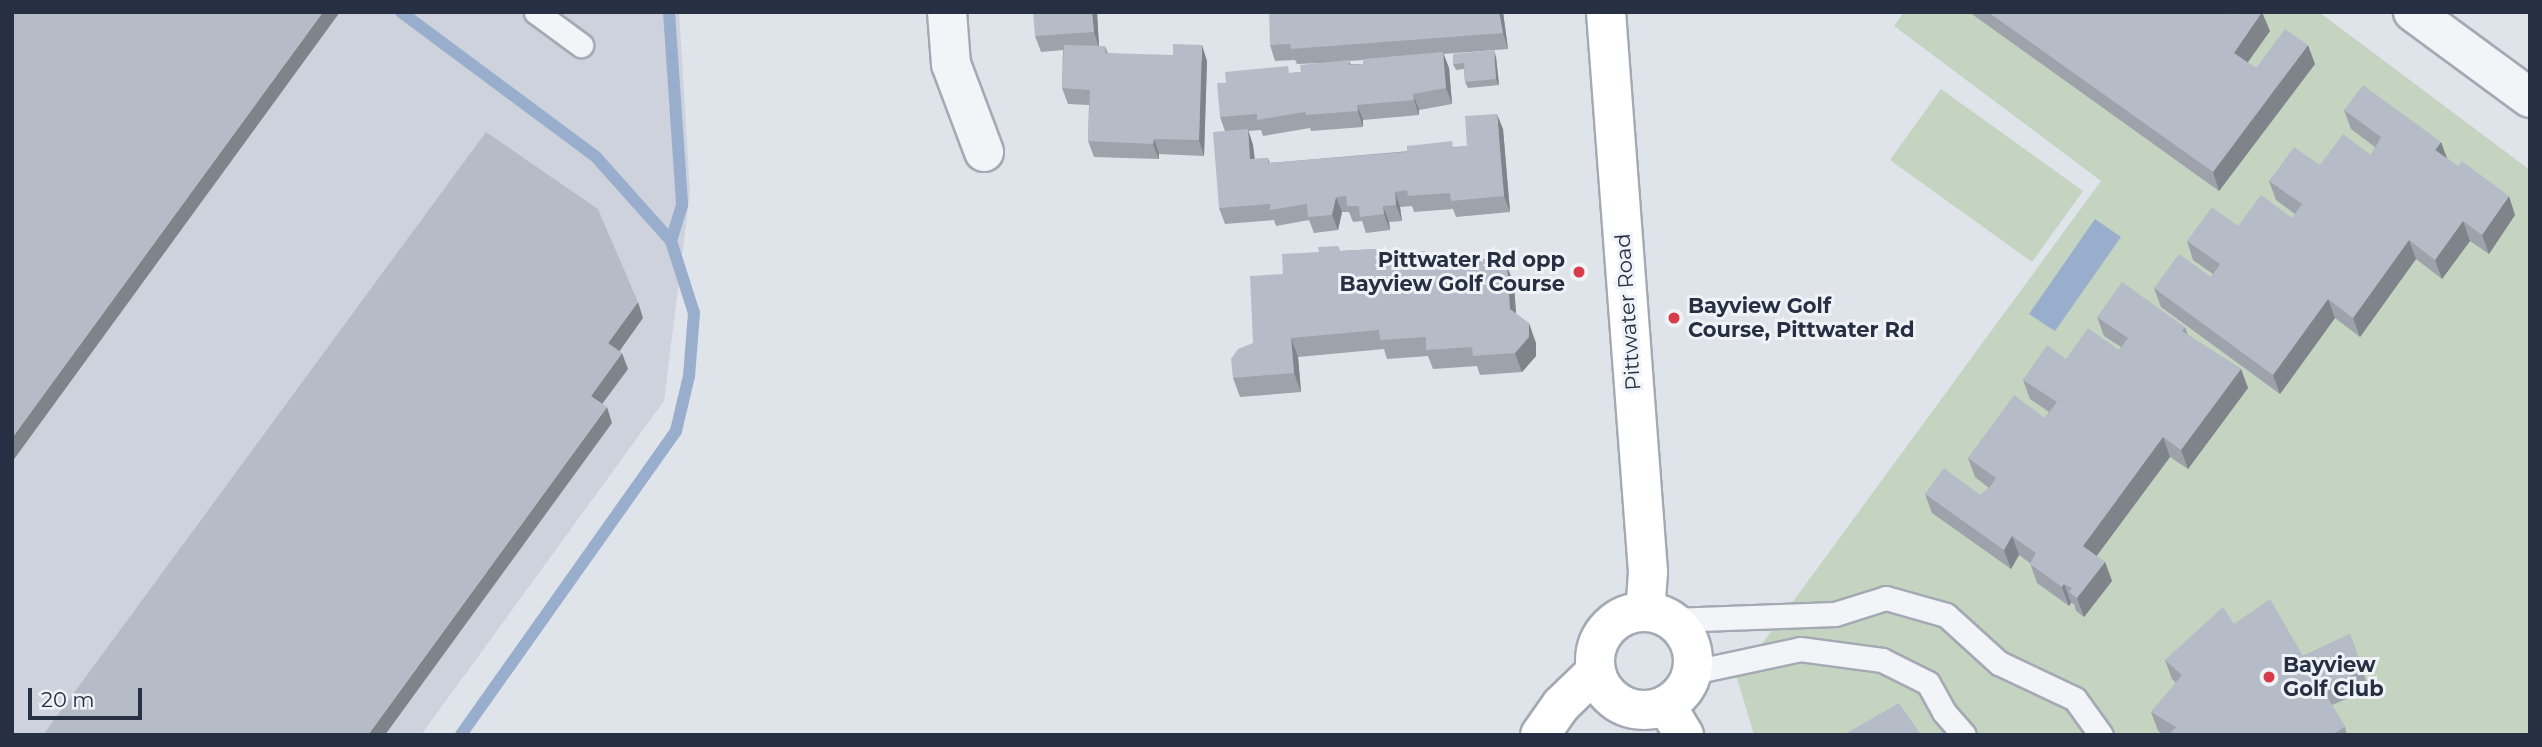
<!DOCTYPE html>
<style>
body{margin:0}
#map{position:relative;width:2542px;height:747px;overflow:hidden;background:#dfe3ea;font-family:Montserrat,sans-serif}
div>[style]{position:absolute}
.built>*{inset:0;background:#cdd2dc}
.green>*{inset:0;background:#c4d4c0}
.water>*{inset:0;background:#98aecc}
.stream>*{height:12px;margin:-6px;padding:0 6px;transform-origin:6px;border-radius:6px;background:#98aecc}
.roads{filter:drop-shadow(2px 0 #a4a9b4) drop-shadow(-2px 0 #a4a9b4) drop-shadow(0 2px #a4a9b4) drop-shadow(0 -2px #a4a9b4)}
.lane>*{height:23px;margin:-11.5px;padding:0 11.5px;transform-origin:11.5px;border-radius:11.5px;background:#f3f4f8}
.street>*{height:38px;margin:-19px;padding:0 19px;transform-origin:19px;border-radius:19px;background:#f3f4f8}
.secondary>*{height:38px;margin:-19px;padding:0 19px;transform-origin:19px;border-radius:19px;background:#fff}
.secondary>.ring{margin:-19px;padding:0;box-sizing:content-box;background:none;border:38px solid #fff;border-radius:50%}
.wall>*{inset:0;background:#9da2ab}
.shaded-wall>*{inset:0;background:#7f848b}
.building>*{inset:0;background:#b6bcc7}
.dots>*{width:19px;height:19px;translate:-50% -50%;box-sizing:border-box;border:4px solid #eff2f7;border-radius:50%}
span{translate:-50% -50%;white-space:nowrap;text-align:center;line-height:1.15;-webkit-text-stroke:6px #eff2f7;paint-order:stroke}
.poi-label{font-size:21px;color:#272f42;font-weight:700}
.right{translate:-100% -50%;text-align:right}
.left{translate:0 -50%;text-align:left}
.street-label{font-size:21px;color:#272f42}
.frame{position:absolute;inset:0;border:14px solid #272f42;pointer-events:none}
.scale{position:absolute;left:28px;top:688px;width:114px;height:32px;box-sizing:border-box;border:4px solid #272f42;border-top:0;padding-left:9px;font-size:21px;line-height:24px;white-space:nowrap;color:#272f42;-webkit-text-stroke:5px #eff2f7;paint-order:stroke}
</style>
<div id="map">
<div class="built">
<i style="clip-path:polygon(12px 12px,679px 12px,690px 192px,664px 401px,421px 735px,12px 735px)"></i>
</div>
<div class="green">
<i style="clip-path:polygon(1904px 12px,2319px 12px,2530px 170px,2530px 735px,1754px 735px,1737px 678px,2101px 181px,1894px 26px)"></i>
<i style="clip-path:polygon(1941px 89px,2083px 191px,2032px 262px,1890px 160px)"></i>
</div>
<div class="water">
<i style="clip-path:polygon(2095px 219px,2121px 237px,2055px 331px,2029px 314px)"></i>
</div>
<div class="stream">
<i style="left:401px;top:12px;width:243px;rotate:36.6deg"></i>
<i style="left:596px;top:157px;width:113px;rotate:48.2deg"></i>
<i style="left:671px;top:241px;width:76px;rotate:72.3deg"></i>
<i style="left:694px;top:313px;width:63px;rotate:94.5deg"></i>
<i style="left:689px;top:376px;width:57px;rotate:103.3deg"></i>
<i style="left:676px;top:431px;width:372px;rotate:125.3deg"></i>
<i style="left:669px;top:12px;width:193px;rotate:86.1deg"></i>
<i style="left:682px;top:205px;width:38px;rotate:107deg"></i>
</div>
<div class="roads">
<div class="lane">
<i style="left:536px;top:12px;width:56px;rotate:36.3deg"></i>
<i style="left:1672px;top:620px;width:163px;rotate:-2.1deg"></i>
<i style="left:1835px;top:614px;width:53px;rotate:-17.4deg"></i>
<i style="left:1886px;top:598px;width:62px;rotate:15.8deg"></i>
<i style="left:1946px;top:615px;width:72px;rotate:42.2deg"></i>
<i style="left:1999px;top:663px;width:84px;rotate:25.3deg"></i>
<i style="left:2075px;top:699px;width:44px;rotate:54.2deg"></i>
<i style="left:1693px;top:672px;width:109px;rotate:-12.1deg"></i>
<i style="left:1800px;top:649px;width:83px;rotate:7.6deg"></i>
<i style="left:1882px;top:660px;width:51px;rotate:26.6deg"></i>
<i style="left:1928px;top:683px;width:33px;rotate:61deg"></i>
<i style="left:1944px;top:712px;width:30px;rotate:49deg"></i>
</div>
<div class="street">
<i style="left:947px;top:12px;width:52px;rotate:85.6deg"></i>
<i style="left:951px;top:64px;width:94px;rotate:69.4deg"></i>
<i style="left:2413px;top:12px;width:145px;rotate:36.3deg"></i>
</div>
<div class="secondary">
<i style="left:1606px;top:12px;width:562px;rotate:85.71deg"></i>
<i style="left:1648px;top:572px;width:39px;rotate:94deg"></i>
<i class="ring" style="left:1595px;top:612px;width:60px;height:60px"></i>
<i style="left:1666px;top:705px;width:35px;rotate:59deg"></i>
<i style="left:1540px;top:735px;width:37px;rotate:-55deg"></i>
<i style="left:1561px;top:705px;width:47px;rotate:-44.1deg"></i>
</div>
</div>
<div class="wall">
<i style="clip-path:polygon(1097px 12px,1099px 46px,1105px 46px,1108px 53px,1207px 61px,1204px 156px,1159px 154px,1159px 159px,1094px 157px,1088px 141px,1089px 105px,1068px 104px,1062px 88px,1063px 50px,1041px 52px,1035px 36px)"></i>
<i style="clip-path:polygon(evenodd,1503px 12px,1508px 49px,1443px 54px,1449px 68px,1452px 104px,1419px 110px,1419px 115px,1363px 120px,1363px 127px,1311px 131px,1310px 128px,1263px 136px,1261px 130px,1248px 131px,1253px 145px,1255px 159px,1268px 158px,1270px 163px,1467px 146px,1503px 129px,1510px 212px,1456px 217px,1453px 209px,1414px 212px,1412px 206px,1400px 207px,1402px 221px,1389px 222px,1390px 230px,1366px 233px,1362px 221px,1353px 222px,1349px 212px,1342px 212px,1338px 230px,1314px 233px,1309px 220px,1276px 226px,1274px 220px,1225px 224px,1219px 208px,1225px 131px,1220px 117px,1226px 83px,1290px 73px,1301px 72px,1322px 63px,1297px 64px,1295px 60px,1275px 61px,1270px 45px,1503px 12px,1363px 60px,1363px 64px,1351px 64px,1349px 61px,1363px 60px)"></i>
<i style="clip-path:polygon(1969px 12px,2184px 12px,2270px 31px,2247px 62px,2256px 68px,2315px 64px,2219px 191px)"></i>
<i style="clip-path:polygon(1496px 57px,1499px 85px,1468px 88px,1465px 82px,1464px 69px,1456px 70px,1453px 64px)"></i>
<i style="clip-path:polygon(2344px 110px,2447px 158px,2515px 215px,2489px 254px,2470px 241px,2442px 279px,2416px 259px,2360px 337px,2335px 318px,2280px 394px,2161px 307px,2154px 288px,2211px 277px,2213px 274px,2193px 260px,2187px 241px,2238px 226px,2292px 218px,2295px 214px,2276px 200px,2269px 181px,2320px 165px,2371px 155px,2375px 147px,2351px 129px)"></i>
<i style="clip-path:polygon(1338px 246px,1340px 251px,1377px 249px,1380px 257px,1427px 256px,1464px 260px,1497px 258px,1500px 266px,1507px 266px,1514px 285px,1516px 314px,1536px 343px,1536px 356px,1522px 372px,1480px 375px,1477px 366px,1433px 369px,1428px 356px,1387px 359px,1384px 349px,1298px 357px,1301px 392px,1240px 397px,1233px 378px,1253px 343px,1283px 274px,1319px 252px)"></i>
<i style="clip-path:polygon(2097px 317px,2185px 327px,2188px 335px,2241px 369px,2248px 388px,2188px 469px,2170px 457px,2096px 556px,2105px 562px,2112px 581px,2084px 617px,2076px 611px,2074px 604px,2071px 603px,2069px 606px,2037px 583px,2030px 563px,2019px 555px,2011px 569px,1932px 513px,1925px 494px,1980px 495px,1989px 488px,1975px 477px,1968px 458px,2045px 418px,2049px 412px,2030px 399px,2023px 380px,2119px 350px,2121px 347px,2104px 336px)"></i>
<i style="clip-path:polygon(2234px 624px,2303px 656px,2350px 634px,2369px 689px,2332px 705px,2345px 727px,2347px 735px,2164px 735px,2158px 731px,2151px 712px,2176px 683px,2172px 679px,2165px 660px)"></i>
</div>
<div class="shaded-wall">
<i style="clip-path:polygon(323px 12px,340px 12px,12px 462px,12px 438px)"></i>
<i style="clip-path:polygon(1092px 12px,1097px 12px,1099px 48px,1094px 32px)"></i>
<i style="clip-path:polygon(1499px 12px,1503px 12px,1508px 49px,1503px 33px)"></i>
<i style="clip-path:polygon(2262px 12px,2270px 31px,2241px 72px,2234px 53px)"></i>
<i style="clip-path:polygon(1202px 45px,1207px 61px,1204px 156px,1199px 140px)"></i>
<i style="clip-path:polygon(2308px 45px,2315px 64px,2219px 191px,2213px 172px)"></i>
<i style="clip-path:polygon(1494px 50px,1496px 57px,1499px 85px,1496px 79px)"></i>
<i style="clip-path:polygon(1443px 52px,1449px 68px,1452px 104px,1446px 88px)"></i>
<i style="clip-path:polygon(1413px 94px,1419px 110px,1419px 115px,1414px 100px)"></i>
<i style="clip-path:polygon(1357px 105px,1363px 120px,1363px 127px,1358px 111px)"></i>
<i style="clip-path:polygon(1497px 114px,1503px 129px,1510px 212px,1504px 196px)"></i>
<i style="clip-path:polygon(1248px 129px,1253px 145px,1256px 175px,1250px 159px)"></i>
<i style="clip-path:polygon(1154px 139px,1159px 154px,1159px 159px,1153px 144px)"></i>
<i style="clip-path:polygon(2441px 142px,2448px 161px,2435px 150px)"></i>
<i style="clip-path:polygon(1395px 192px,1400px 207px,1402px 221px,1396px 205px)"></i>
<i style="clip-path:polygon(2509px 196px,2515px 215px,2489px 254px,2482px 235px)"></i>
<i style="clip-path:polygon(1336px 197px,1342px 212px,1338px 230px,1332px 215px)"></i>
<i style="clip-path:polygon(1383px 206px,1389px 222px,1390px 230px,1384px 214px)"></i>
<i style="clip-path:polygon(2463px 221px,2470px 241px,2442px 279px,2435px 260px)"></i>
<i style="clip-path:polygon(2409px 240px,2416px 259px,2360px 337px,2353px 318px)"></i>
<i style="clip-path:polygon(1507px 266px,1514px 285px,1517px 328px,1510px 309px)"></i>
<i style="clip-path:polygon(2328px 299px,2335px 318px,2280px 394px,2273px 375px)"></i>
<i style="clip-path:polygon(638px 302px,643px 318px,614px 359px,608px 343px)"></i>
<i style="clip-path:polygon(1529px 323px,1536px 343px,1536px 356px,1522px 372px,1515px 353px)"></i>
<i style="clip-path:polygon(1291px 338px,1298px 357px,1301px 392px,1294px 373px)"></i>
<i style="clip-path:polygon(622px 353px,628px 369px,597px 411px,591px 396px)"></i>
<i style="clip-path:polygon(2241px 369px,2248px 388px,2188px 469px,2181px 450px)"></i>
<i style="clip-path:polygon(607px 407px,612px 423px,385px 735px,368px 735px)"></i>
<i style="clip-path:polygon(2163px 437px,2170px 457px,2090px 565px,2083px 546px)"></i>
<i style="clip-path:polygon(2012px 536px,2019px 555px,2011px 569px,2004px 550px)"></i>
<i style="clip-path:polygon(2105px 562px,2112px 581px,2084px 617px,2077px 598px)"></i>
<i style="clip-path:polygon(2064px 584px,2071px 603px,2069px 606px,2062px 587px)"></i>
</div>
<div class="building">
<i style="clip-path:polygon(12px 12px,323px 12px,12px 438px)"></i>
<i style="clip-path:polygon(1033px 12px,1092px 12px,1094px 32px,1035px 36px)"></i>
<i style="clip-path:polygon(1269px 12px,1499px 12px,1503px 33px,1291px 49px,1290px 44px,1270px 45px)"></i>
<i style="clip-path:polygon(1988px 12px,2183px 12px,2185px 14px,2186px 12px,2227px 12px,2232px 15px,2234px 12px,2262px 12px,2234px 53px,2256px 68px,2285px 29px,2308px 45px,2213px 172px)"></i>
<i style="clip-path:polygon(1173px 44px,1202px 45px,1199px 140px,1154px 139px,1153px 144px,1088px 141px,1090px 90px,1062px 88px,1064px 45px,1105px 46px,1105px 53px,1173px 55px)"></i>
<i style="clip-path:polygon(1494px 50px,1496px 79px,1465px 82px,1464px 63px,1453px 64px,1453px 54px)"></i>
<i style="clip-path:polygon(1443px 52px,1446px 88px,1413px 94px,1414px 100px,1357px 105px,1358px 111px,1306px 115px,1305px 112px,1257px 120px,1257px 114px,1220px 117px,1217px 83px,1226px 83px,1225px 72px,1288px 66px,1289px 73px,1301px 72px,1300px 65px,1349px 60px,1349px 65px,1363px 64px,1363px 59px)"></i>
<i style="clip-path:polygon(2363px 85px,2441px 142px,2435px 150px,2458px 166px,2462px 161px,2509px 196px,2482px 235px,2463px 221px,2435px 260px,2409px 240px,2353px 318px,2328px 299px,2273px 375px,2154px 288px,2179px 254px,2211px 277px,2220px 264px,2187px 241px,2212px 207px,2238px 226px,2261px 195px,2292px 218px,2302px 204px,2269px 181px,2294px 147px,2320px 165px,2343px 134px,2371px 155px,2381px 137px,2344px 110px)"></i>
<i style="clip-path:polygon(1497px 114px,1504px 196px,1451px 201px,1450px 193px,1408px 196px,1407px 190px,1395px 192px,1396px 205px,1383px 206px,1384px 214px,1360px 217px,1359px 206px,1347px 206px,1346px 196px,1336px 197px,1332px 215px,1308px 217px,1307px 204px,1270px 210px,1270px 204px,1219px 208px,1213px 132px,1248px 129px,1250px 159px,1268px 158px,1268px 163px,1407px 152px,1407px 146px,1452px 141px,1453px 148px,1467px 146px,1465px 116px)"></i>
<i style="clip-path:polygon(486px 132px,598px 209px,638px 302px,608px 343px,622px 353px,591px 396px,607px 407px,368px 735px,43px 735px)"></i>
<i style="clip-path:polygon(1338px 246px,1339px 251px,1377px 249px,1377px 258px,1425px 251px,1425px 256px,1461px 253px,1462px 260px,1497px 258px,1497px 266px,1507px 266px,1510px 309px,1529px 323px,1529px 337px,1515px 353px,1473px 356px,1472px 347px,1426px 350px,1426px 337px,1380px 340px,1379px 330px,1291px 338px,1294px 373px,1233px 378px,1231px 359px,1238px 349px,1253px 343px,1250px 276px,1283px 274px,1282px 254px,1319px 252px,1318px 247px)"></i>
<i style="clip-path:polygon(2122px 282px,2185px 327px,2182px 331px,2241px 369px,2181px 450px,2163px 437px,2083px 546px,2105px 562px,2077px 598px,2069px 592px,2072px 588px,2064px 584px,2062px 587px,2030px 564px,2036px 553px,2012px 536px,2004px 550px,1925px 494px,1944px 468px,1980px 495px,1989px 488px,1996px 478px,1968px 458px,2014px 395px,2045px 418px,2057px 402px,2023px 380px,2047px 345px,2066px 359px,2088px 328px,2119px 350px,2128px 338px,2097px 317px)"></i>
<i style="clip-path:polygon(2270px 599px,2303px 656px,2350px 634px,2362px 670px,2322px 688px,2345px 727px,2331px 735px,2168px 735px,2176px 727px,2151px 712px,2182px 675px,2165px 660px,2223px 607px,2234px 624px)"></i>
<i style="clip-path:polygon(1899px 703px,1921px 735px,1843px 735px)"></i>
</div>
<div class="dots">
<i style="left:1579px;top:272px;background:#d83b4a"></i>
<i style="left:1674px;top:318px;background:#d83b4a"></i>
<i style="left:2269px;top:677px;background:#d83b4a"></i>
</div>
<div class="poi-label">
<span class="right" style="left:1565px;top:272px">Pittwater Rd opp<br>Bayview Golf Course</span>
<span class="left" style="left:1688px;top:318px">Bayview Golf<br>Course, Pittwater Rd</span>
<span class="left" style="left:2283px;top:677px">Bayview<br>Golf Club</span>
</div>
<div class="street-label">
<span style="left:1628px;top:312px;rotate:-94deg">Pittwater Road</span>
</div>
<div class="frame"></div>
<div class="scale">20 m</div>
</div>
